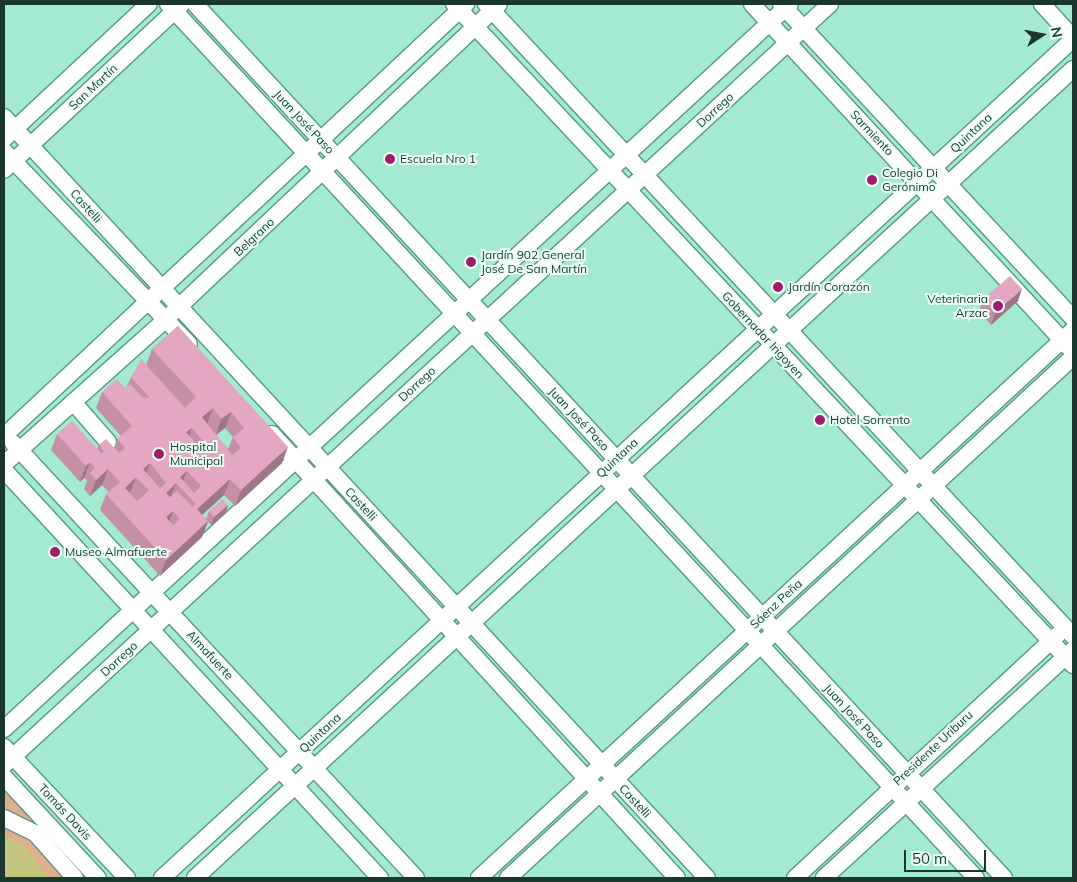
<!DOCTYPE html>
<meta charset="utf-8">
<style>
body{margin:0}
#map{position:relative;width:1077px;height:882px;overflow:hidden;background:#a3ead0;font-family:Mulish,sans-serif}
div>[style]{position:absolute}
.green>*{inset:0;background:#e2ac8f}
.water>*{inset:0;background:#c3c57f}
.roads{filter:drop-shadow(1px 0 #579b83) drop-shadow(-1px 0 #579b83) drop-shadow(0 1px #579b83) drop-shadow(0 -1px #579b83)}
.minor>*{height:16px;margin:-8px;padding:0 8px;transform-origin:8px;border-radius:8px;background:#fff}
.wall>*{inset:0;background:#c390a8}
.shaded-wall>*{inset:0;background:#9f7588}
.building>*{inset:0;background:#e3a7c3}
.dots>*{width:14px;height:14px;translate:-50% -50%;box-sizing:border-box;border:2px solid #ebfff7;border-radius:50%}
span{translate:-50% -50%;white-space:nowrap;text-align:center;line-height:1.15;-webkit-text-stroke:4px #ebfff7;paint-order:stroke}
.street-label{font-size:12px;color:#1b372d}
.poi-label{font-size:12px;color:#1b372d}
.left{translate:0 -50%;text-align:left}
.right{translate:-100% -50%;text-align:right}
.frame{position:absolute;inset:0;border:5px solid #1b372d;pointer-events:none}
.north{position:absolute;left:1017px;top:10px;width:50px;height:50px;-webkit-text-stroke:4px #ebfff7;paint-order:stroke;rotate:79deg;font-size:14px;font-weight:700;line-height:20px;text-align:center;color:#1b372d}
.north::after{content:'';display:block;margin:auto;width:18px;height:22px;background:#1b372d;clip-path:polygon(50% 0,100% 100%,50% 72%,0 100%)}
.scale{position:absolute;left:904px;top:850px;width:82px;height:22px;box-sizing:border-box;border:2px solid #1b372d;border-top:0;padding-left:6px;font-size:15px;line-height:18px;white-space:nowrap;color:#1b372d;-webkit-text-stroke:4px #ebfff7;paint-order:stroke}
</style>
<div id="map">
<div class="green">
<i style="clip-path:polygon(4px 787px,89px 878px,4px 878px)"></i>
</div>
<div class="water">
<i style="clip-path:polygon(4px 835px,24px 845px,49px 878px,4px 878px)"></i>
</div>
<div class="roads">
<div class="minor">
<i style="left:168px;top:4px;width:1190px;rotate:47.25deg"></i>
<i style="left:195px;top:4px;width:1191px;rotate:47.21deg"></i>
<i style="left:454px;top:4px;width:906px;rotate:46.88deg"></i>
<i style="left:486px;top:4px;width:863px;rotate:47.11deg"></i>
<i style="left:752px;top:4px;width:467px;rotate:47.3deg"></i>
<i style="left:781px;top:4px;width:429px;rotate:47.1deg"></i>
<i style="left:1042px;top:4px;width:46px;rotate:47.6deg"></i>
<i style="left:4px;top:117px;width:1036px;rotate:47.27deg"></i>
<i style="left:4px;top:139px;width:198px;rotate:-43deg"></i>
<i style="left:4px;top:151px;width:267px;rotate:46.2deg"></i>
<i style="left:4px;top:170px;width:242px;rotate:-43deg"></i>
<i style="left:73px;top:402px;width:53px;rotate:48.8deg"></i>
<i style="left:272px;top:434px;width:601px;rotate:47.63deg"></i>
<i style="left:4px;top:436px;width:633px;rotate:-43.08deg"></i>
<i style="left:13px;top:443px;width:593px;rotate:47.19deg"></i>
<i style="left:4px;top:464px;width:217px;rotate:-41.8deg"></i>
<i style="left:166px;top:319px;width:458px;rotate:-43.4deg"></i>
<i style="left:4px;top:470px;width:555px;rotate:47.34deg"></i>
<i style="left:4px;top:729px;width:1069px;rotate:-42.69deg"></i>
<i style="left:4px;top:747px;width:180px;rotate:46.8deg"></i>
<i style="left:4px;top:765px;width:1123px;rotate:-42.65deg"></i>
<i style="left:4px;top:777px;width:138px;rotate:47.1deg"></i>
<i style="left:4px;top:818px;width:34px;rotate:26deg"></i>
<i style="left:35px;top:833px;width:60px;rotate:48.4deg"></i>
<i style="left:162px;top:878px;width:1238px;rotate:-42.64deg"></i>
<i style="left:195px;top:878px;width:1194px;rotate:-42.66deg"></i>
<i style="left:479px;top:878px;width:808px;rotate:-42.69deg"></i>
<i style="left:508px;top:878px;width:769px;rotate:-42.68deg"></i>
<i style="left:795px;top:878px;width:357px;rotate:-42.8deg"></i>
<i style="left:824px;top:878px;width:338px;rotate:-42.5deg"></i>
</div>
</div>
<div class="wall">
<i style="clip-path:polygon(983px 299px,1018px 301px,991px 325px,979px 311px)"></i>
<i style="clip-path:polygon(evenodd,178px 326px,282px 463px,235px 506px,224px 495px,202px 515px,206px 519px,209px 511px,228px 505px,226px 513px,211px 525px,208px 522px,202px 537px,160px 576px,100px 510px,106px 494px,109px 492px,102px 485px,90px 496px,84px 489px,87px 480px,84px 478px,80px 482px,51px 450px,57px 434px,97px 449px,99px 445px,114px 448px,117px 439px,121px 436px,96px 408px,102px 392px,125px 388px,127px 386px,131px 377px,146px 365px,152px 349px,178px 326px,225px 428px,233px 437px,228px 449px,216px 435px,225px 428px)"></i>
</div>
<div class="shaded-wall">
<i style="clip-path:polygon(1022px 289px,1018px 301px,991px 325px,995px 313px)"></i>
<i style="clip-path:polygon(213px 408px,207px 424px,202px 417px)"></i>
<i style="clip-path:polygon(231px 412px,225px 428px,216px 435px,221px 419px)"></i>
<i style="clip-path:polygon(192px 428px,186px 444px,186px 432px)"></i>
<i style="clip-path:polygon(288px 447px,282px 463px,235px 506px,241px 490px)"></i>
<i style="clip-path:polygon(90px 462px,84px 478px,80px 482px,86px 466px)"></i>
<i style="clip-path:polygon(150px 463px,144px 479px,143px 469px)"></i>
<i style="clip-path:polygon(108px 469px,102px 485px,90px 496px,96px 480px)"></i>
<i style="clip-path:polygon(187px 471px,181px 486px,180px 477px)"></i>
<i style="clip-path:polygon(136px 477px,130px 493px,125px 488px)"></i>
<i style="clip-path:polygon(230px 479px,224px 495px,191px 525px,197px 509px)"></i>
<i style="clip-path:polygon(176px 483px,170px 499px,166px 493px)"></i>
<i style="clip-path:polygon(228px 505px,226px 513px,211px 525px,214px 517px)"></i>
<i style="clip-path:polygon(173px 511px,167px 527px,166px 517px)"></i>
<i style="clip-path:polygon(208px 521px,202px 537px,160px 576px,166px 560px)"></i>
</div>
<div class="building">
<i style="clip-path:polygon(1010px 276px,1022px 289px,995px 313px,983px 299px)"></i>
<i style="clip-path:polygon(evenodd,178px 326px,288px 447px,241px 490px,230px 479px,197px 509px,208px 521px,166px 560px,106px 494px,120px 482px,108px 469px,96px 480px,90px 473px,95px 468px,90px 462px,86px 466px,57px 434px,72px 421px,102px 454px,104px 451px,99px 445px,106px 439px,119px 453px,125px 448px,117px 439px,132px 426px,102px 392px,117px 379px,125px 388px,130px 384px,142px 397px,150px 398px,131px 377px,141px 359px,185px 408px,196px 397px,152px 349px,178px 326px,213px 408px,221px 419px,231px 412px,244px 428px,233px 437px,241px 448px,232px 455px,202px 417px,213px 408px,178px 326px,192px 428px,206px 445px,201px 449px,186px 432px,192px 428px,178px 326px,150px 463px,166px 483px,160px 488px,143px 469px,150px 463px,178px 326px,187px 471px,201px 486px,194px 493px,180px 477px,187px 471px,178px 326px,136px 477px,149px 490px,137px 501px,125px 488px,136px 477px,178px 326px,176px 483px,196px 504px,193px 507px,177px 491px,170px 497px,166px 493px,176px 483px,178px 326px,173px 511px,180px 519px,173px 525px,166px 517px,173px 511px)"></i>
<i style="clip-path:polygon(223px 499px,228px 505px,214px 517px,209px 511px)"></i>
</div>
<div class="dots">
<i style="left:390px;top:159px;background:#9f1c6c"></i>
<i style="left:872px;top:180px;background:#9f1c6c"></i>
<i style="left:471px;top:262px;background:#9f1c6c"></i>
<i style="left:778px;top:287px;background:#9f1c6c"></i>
<i style="left:998px;top:306px;background:#9f1c6c"></i>
<i style="left:820px;top:420px;background:#9f1c6c"></i>
<i style="left:159px;top:454px;background:#9f1c6c"></i>
<i style="left:55px;top:552px;background:#9f1c6c"></i>
</div>
<div class="street-label">
<span style="left:93px;top:87px;rotate:-43deg">San Martín</span>
<span style="left:715px;top:110px;rotate:-43deg">Dorrego</span>
<span style="left:304px;top:122px;rotate:47deg">Juan José Paso</span>
<span style="left:872px;top:133px;rotate:47deg">Sarmiento</span>
<span style="left:971px;top:133px;rotate:-43deg">Quintana</span>
<span style="left:86px;top:206px;rotate:48deg">Castelli</span>
<span style="left:254px;top:237px;rotate:-43deg">Belgrano</span>
<span style="left:763px;top:335px;rotate:47deg">Gobernador Irigoyen</span>
<span style="left:417px;top:384px;rotate:-43deg">Dorrego</span>
<span style="left:579px;top:419px;rotate:47deg">Juan José Paso</span>
<span style="left:617px;top:458px;rotate:-43deg">Quintana</span>
<span style="left:361px;top:504px;rotate:47deg">Castelli</span>
<span style="left:776px;top:604px;rotate:-43deg">Sáenz Peña</span>
<span style="left:210px;top:655px;rotate:47deg">Almafuerte</span>
<span style="left:119px;top:659px;rotate:-43deg">Dorrego</span>
<span style="left:854px;top:716px;rotate:47deg">Juan José Paso</span>
<span style="left:320px;top:733px;rotate:-43deg">Quintana</span>
<span style="left:933px;top:748px;rotate:-43deg">Presidente Uriburu</span>
<span style="left:635px;top:801px;rotate:47deg">Castelli</span>
<span style="left:65px;top:812px;rotate:47deg">Tomás Davis</span>
</div>
<div class="poi-label">
<span class="left" style="left:400px;top:159px">Escuela Nro 1</span>
<span class="left" style="left:882px;top:180px">Colegio Di<br>Gerónimo</span>
<span class="left" style="left:481px;top:262px">Jardín 902 General<br>José De San Martín</span>
<span class="left" style="left:788px;top:287px">Jardín Corazón</span>
<span class="right" style="left:988px;top:306px">Veterinaria<br>Arzac</span>
<span class="left" style="left:830px;top:420px">Hotel Sorrento</span>
<span class="left" style="left:170px;top:454px">Hospital<br>Municipal</span>
<span class="left" style="left:65px;top:552px">Museo Almafuerte</span>
</div>
<div class="frame"></div>
<div class="north">N</div>
<div class="scale">50 m</div>
</div>
